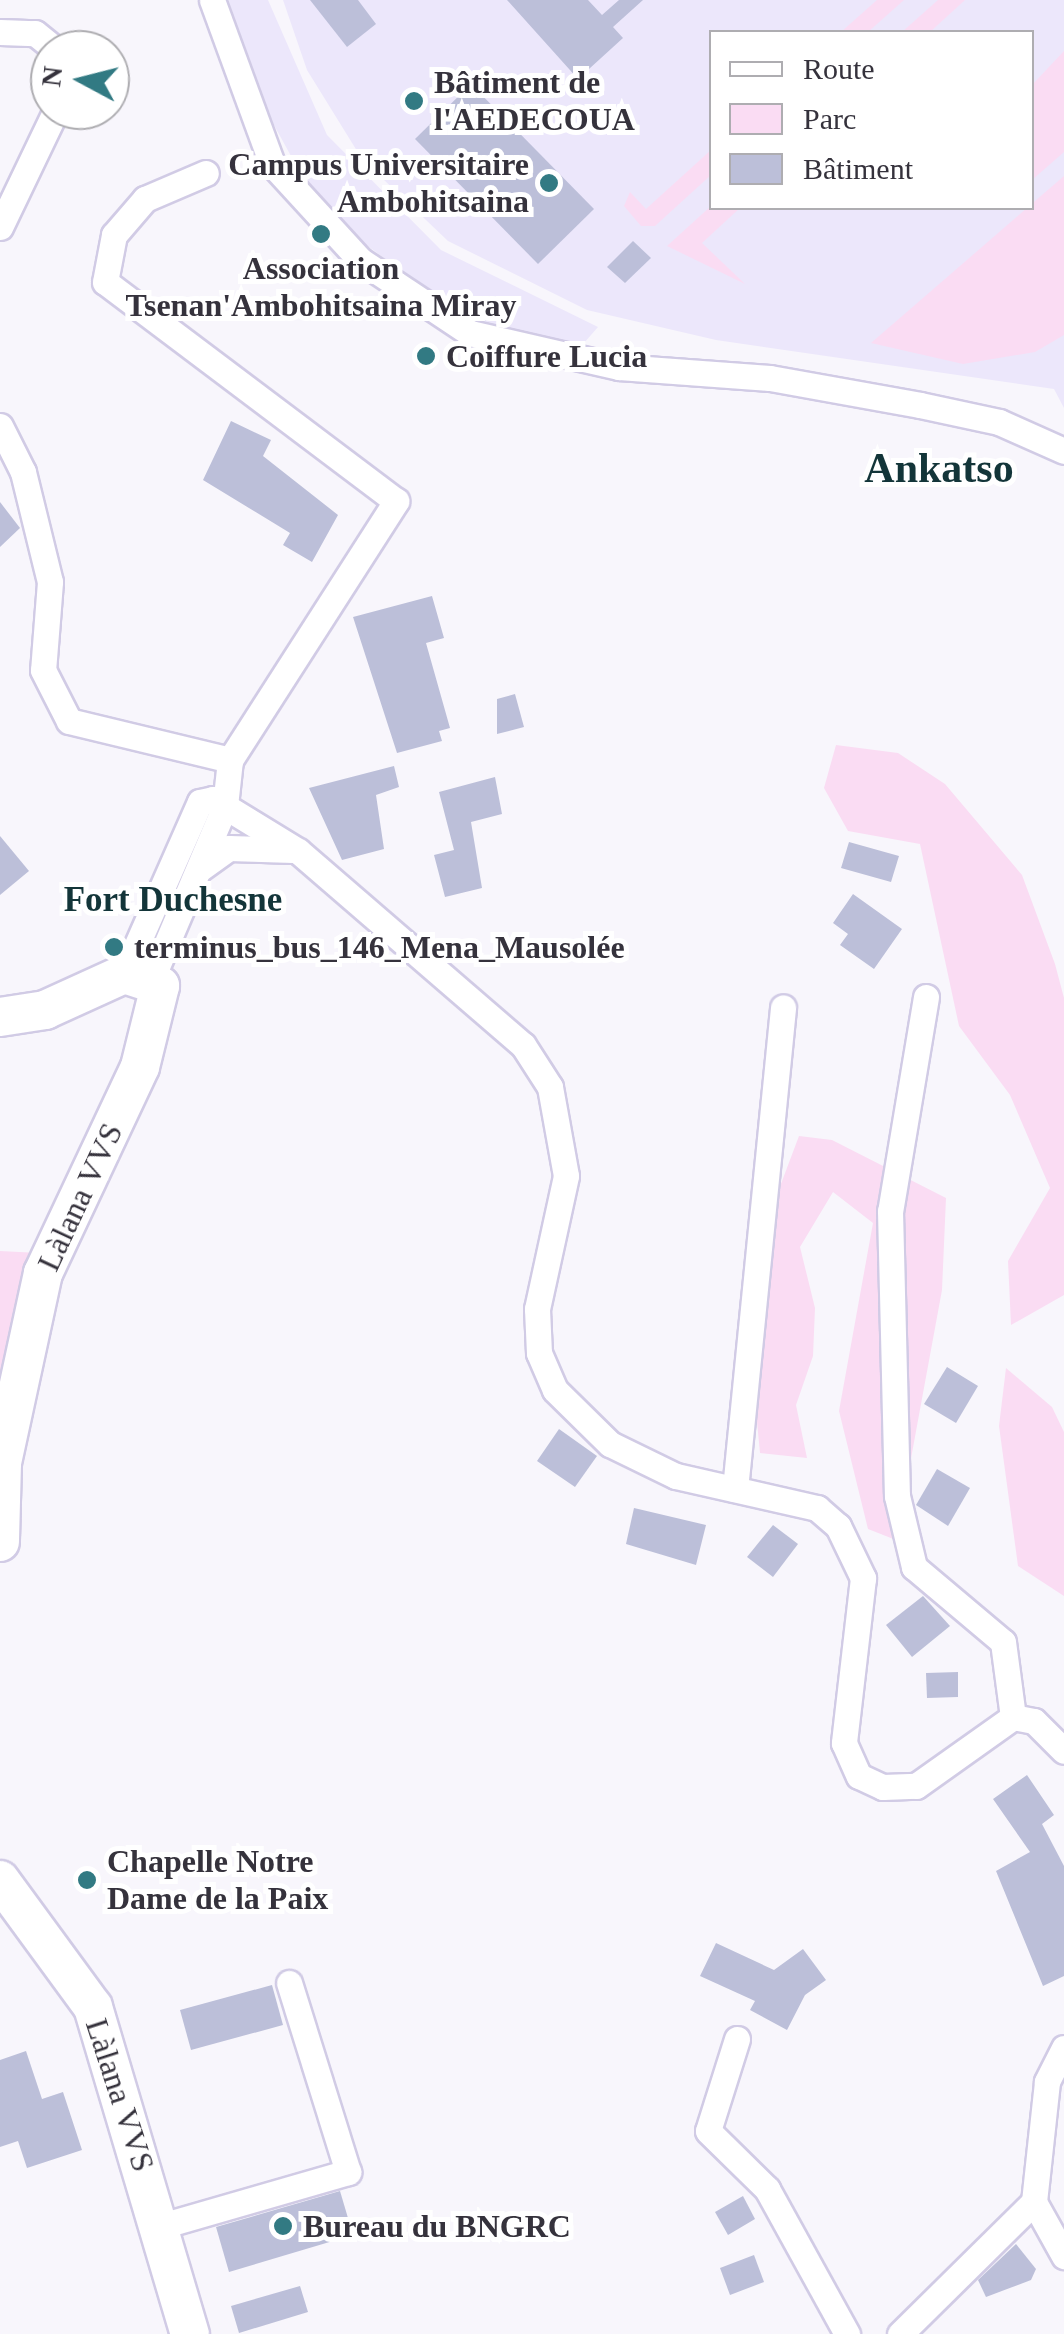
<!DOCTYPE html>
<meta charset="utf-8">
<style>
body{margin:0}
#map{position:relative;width:1064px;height:2334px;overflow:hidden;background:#f8f6fc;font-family:Georgia,serif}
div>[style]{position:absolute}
.built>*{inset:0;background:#ece7fb}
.green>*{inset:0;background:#fadcf3}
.building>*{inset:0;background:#bcbfd9}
.roads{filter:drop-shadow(2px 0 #d1cbe5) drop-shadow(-2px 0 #d1cbe5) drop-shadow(0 2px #d1cbe5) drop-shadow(0 -2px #d1cbe5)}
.street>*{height:25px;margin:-12.5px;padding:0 12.5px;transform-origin:12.5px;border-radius:12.5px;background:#fff}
.secondary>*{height:38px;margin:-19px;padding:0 19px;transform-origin:19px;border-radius:19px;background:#fff}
.dots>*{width:28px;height:28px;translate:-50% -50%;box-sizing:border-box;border:5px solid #fff;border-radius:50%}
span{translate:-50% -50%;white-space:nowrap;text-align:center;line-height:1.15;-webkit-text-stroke:10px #fff;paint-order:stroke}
.poi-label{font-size:32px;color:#35323c;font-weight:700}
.left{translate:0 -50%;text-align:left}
.right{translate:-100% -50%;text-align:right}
.street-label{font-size:32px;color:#35323c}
.neighbourhood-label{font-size:35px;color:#133539;font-weight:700}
.district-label{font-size:42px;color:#133539;font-weight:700}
.legend{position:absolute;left:709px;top:30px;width:325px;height:180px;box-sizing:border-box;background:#fff;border:2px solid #aeadb1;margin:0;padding:12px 18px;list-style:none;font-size:30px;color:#35323c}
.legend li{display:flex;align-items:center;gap:20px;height:50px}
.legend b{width:50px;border:2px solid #aeadb1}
.north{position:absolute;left:30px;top:30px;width:100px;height:100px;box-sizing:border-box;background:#fff;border:2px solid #aeadb1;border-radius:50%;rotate:277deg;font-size:28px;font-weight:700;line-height:40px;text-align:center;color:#35323c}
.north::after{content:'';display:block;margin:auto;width:35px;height:45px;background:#327a83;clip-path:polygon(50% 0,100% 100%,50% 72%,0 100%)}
</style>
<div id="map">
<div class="built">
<i style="clip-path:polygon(224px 0,268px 0,327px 135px,441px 250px,598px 327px,577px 351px,473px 323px,354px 236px,302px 176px,253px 87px)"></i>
<i style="clip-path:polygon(evenodd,283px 0,1064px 0,1064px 408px,1054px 389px,716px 340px,587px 310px,448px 241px,362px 159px,307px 70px,283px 0,712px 32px,1032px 32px,1032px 208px,712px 208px,712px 32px)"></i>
</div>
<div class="green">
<i style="clip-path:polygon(877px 0,904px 0,868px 32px,841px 32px)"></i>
<i style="clip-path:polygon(938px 0,965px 0,930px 32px,902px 32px)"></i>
<i style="clip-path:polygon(1064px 51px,1064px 152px,1032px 180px,1032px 85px)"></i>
<i style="clip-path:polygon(711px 150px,711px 175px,655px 226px,641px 226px,624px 206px,630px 192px,646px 209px)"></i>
<i style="clip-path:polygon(1064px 176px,1064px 335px,1035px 352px,963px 364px,871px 343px)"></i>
<i style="clip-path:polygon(711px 206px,740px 208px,702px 243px,745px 284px,667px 246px)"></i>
<i style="clip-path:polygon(836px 745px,898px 753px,945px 784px,1022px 875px,1055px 964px,1064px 998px,1064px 1295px,1011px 1325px,1008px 1261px,1050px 1188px,1010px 1095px,959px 1026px,920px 844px,848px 831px,824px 788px)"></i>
<i style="clip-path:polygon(799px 1136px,832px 1140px,946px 1198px,942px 1290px,896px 1540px,868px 1529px,839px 1411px,873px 1223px,833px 1192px,800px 1247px,815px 1308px,813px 1356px,796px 1405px,807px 1458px,760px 1453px,752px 1370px,767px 1221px)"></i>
<i style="clip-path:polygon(0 1251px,39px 1253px,0 1422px)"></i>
<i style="clip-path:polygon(1006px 1368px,1052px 1407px,1064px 1432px,1064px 1596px,1018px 1566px,999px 1426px)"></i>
</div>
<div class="building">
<i style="clip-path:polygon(310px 0,358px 0,376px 24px,347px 47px)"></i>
<i style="clip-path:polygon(507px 0,588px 0,602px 15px,619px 0,643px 0,613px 27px,623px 38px,578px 79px)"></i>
<i style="clip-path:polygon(471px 84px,594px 209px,538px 264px,415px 139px)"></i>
<i style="clip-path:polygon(633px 241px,651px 258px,625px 283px,607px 267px)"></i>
<i style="clip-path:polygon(231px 421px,271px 440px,263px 456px,338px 515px,312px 562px,283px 545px,290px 533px,203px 480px)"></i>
<i style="clip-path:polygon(0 502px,20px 528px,0 547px)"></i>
<i style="clip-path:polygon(432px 596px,444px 638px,426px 643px,450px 728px,439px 731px,442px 741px,397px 753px,353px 617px)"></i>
<i style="clip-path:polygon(515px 694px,524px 727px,497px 734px,497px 699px)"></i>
<i style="clip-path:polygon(394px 766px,399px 787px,376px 795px,384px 849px,342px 860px,309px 788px)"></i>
<i style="clip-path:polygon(495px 777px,502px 814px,471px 822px,482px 888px,445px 897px,434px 855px,454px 850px,439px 792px)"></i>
<i style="clip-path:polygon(0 836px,29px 871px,0 895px)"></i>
<i style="clip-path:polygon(849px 842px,899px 856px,891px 882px,841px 868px)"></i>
<i style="clip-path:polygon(853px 894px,902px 929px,874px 969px,840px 945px,848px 934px,833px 923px)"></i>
<i style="clip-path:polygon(947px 1367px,978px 1386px,956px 1423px,924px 1404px)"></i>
<i style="clip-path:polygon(559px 1429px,597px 1456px,575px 1487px,537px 1461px)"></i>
<i style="clip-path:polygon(937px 1469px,970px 1488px,948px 1526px,916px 1505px)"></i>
<i style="clip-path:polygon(634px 1508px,706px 1525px,696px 1565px,626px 1544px)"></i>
<i style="clip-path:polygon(773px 1525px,798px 1544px,773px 1577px,747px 1557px)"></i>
<i style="clip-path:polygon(923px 1596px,950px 1626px,912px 1657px,886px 1625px)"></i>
<i style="clip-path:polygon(958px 1672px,958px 1697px,927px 1698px,926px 1673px)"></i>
<i style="clip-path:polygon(1027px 1775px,1054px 1815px,1042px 1824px,1064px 1866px,1064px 1976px,1043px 1986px,996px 1871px,1030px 1852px,993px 1799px)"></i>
<i style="clip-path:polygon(716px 1943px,774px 1970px,803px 1949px,826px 1980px,805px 1995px,787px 2030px,750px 2010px,755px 2001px,700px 1976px)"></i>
<i style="clip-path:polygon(272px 1985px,283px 2025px,191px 2050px,180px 2010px)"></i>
<i style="clip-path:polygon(26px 2051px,42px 2099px,63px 2092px,82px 2150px,27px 2168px,18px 2141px,0 2147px,0 2060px)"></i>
<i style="clip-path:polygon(340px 2191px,353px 2235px,229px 2272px,216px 2227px)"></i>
<i style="clip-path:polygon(743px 2196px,755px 2219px,728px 2235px,715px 2212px)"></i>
<i style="clip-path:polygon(1016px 2244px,1036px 2269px,1031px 2280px,986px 2297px,978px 2280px)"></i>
<i style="clip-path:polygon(754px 2255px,764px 2282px,730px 2295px,720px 2268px)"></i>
<i style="clip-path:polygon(300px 2286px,308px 2312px,239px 2333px,231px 2306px)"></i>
</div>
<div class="roads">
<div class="street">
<i style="left:212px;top:0;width:175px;rotate:69.9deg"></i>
<i style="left:272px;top:164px;width:130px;rotate:47.5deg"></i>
<i style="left:360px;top:260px;width:132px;rotate:33.6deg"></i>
<i style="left:470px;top:333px;width:153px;rotate:12.9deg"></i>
<i style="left:619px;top:367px;width:151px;rotate:4.2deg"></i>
<i style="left:770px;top:378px;width:152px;rotate:10.2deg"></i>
<i style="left:920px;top:405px;width:81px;rotate:12.1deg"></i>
<i style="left:999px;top:422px;width:71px;rotate:24deg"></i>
<i style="left:0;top:32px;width:35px;rotate:2deg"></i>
<i style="left:35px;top:33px;width:27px;rotate:39deg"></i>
<i style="left:0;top:227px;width:130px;rotate:-64.4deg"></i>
<i style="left:0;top:426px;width:51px;rotate:63.4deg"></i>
<i style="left:23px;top:472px;width:113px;rotate:76.2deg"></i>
<i style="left:50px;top:582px;width:88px;rotate:94.5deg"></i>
<i style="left:43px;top:670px;width:57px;rotate:63deg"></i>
<i style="left:69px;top:721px;width:166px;rotate:13.6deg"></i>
<i style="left:201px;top:868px;width:34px;rotate:-36deg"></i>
<i style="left:229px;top:848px;width:64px;rotate:1.8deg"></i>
<i style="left:124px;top:974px;width:188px;rotate:-66.2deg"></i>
<i style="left:200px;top:802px;width:13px;rotate:-13deg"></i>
<i style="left:213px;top:799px;width:100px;rotate:31.5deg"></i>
<i style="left:298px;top:851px;width:297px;rotate:40.8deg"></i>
<i style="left:523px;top:1045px;width:50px;rotate:57.3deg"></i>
<i style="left:550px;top:1087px;width:90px;rotate:79.8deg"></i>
<i style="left:566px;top:1176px;width:136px;rotate:102.3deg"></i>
<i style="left:537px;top:1309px;width:44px;rotate:87.4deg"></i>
<i style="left:539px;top:1353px;width:40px;rotate:66.6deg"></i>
<i style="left:555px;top:1390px;width:77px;rotate:44.5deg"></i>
<i style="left:610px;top:1444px;width:73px;rotate:25.9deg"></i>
<i style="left:676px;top:1476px;width:145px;rotate:12.8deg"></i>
<i style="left:817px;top:1508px;width:28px;rotate:41deg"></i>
<i style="left:838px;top:1526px;width:58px;rotate:64.3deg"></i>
<i style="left:863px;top:1578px;width:166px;rotate:96.6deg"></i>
<i style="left:844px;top:1743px;width:36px;rotate:66deg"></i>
<i style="left:859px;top:1776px;width:26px;rotate:25deg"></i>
<i style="left:883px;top:1787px;width:33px;rotate:-2deg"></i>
<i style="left:916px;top:1786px;width:119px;rotate:-35.4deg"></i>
<i style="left:1013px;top:1717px;width:21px;rotate:11deg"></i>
<i style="left:1034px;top:1721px;width:42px;rotate:45deg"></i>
<i style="left:152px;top:978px;width:187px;rotate:-67deg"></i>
<i style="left:225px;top:806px;width:46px;rotate:-83.8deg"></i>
<i style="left:230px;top:760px;width:308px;rotate:-57.3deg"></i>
<i style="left:396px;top:501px;width:364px;rotate:-143deg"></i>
<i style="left:105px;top:282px;width:48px;rotate:-79.2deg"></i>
<i style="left:114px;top:235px;width:48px;rotate:-49.3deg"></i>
<i style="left:145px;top:199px;width:66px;rotate:-23.1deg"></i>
<i style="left:926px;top:997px;width:217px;rotate:99.5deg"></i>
<i style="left:890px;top:1211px;width:285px;rotate:88.6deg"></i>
<i style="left:897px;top:1496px;width:73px;rotate:76.5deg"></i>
<i style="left:914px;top:1567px;width:116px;rotate:40.1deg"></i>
<i style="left:1003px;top:1642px;width:76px;rotate:82.4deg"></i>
<i style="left:735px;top:1489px;width:484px;rotate:-84.3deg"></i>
<i style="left:737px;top:2039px;width:96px;rotate:107.5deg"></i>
<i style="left:708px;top:2131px;width:83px;rotate:44.5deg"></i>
<i style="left:767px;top:2189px;width:166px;rotate:61.1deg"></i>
<i style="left:1064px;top:2048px;width:38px;rotate:117deg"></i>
<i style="left:1047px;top:2082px;width:121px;rotate:96.2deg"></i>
<i style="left:1034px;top:2202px;width:62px;rotate:60.9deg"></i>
<i style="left:161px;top:2226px;width:195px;rotate:-16.1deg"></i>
<i style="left:348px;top:2172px;width:198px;rotate:-107.3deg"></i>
<i style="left:900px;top:2334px;width:188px;rotate:-44.6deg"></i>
</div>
<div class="secondary">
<i style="left:0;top:1017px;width:46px;rotate:-8.8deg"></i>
<i style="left:45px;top:1010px;width:87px;rotate:-24.5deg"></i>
<i style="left:124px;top:974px;width:38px;rotate:18deg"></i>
<i style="left:160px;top:986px;width:83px;rotate:103.9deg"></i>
<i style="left:140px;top:1067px;width:228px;rotate:115.2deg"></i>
<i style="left:43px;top:1273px;width:194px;rotate:102.2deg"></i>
<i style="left:2px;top:1463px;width:79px;rotate:91.5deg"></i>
<i style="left:0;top:1880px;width:157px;rotate:53.8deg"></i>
<i style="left:93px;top:2007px;width:341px;rotate:73.5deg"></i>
</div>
</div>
<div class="dots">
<i style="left:414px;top:101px;background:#327a83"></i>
<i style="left:549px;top:183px;background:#327a83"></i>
<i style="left:321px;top:234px;background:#327a83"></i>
<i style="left:426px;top:356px;background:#327a83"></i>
<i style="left:114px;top:947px;background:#327a83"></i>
<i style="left:87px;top:1880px;background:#327a83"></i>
<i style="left:283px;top:2226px;background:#327a83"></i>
</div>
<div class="poi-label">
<span class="left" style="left:434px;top:101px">Bâtiment de<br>l'AEDECOUA</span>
<span class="right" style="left:529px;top:183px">Campus Universitaire<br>Ambohitsaina</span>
<span style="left:321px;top:287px">Association<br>Tsenan'Ambohitsaina Miray</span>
<span class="left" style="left:446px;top:356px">Coiffure Lucia</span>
<span class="left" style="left:134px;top:947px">terminus_bus_146_Mena_Mausolée</span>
<span class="left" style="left:107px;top:1880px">Chapelle Notre<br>Dame de la Paix</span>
<span class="left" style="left:303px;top:2226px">Bureau du BNGRC</span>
</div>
<div class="street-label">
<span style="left:80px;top:1197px;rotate:-65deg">Làlana VVS</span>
<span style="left:120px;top:2095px;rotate:72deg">Làlana VVS</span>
</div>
<div class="neighbourhood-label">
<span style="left:173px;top:900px">Fort Duchesne</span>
</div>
<div class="district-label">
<span style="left:939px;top:468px">Ankatso</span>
</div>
<ul class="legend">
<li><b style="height:12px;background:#fff"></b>Route</li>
<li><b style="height:28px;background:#fadcf3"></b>Parc</li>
<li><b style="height:28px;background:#bcbfd9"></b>Bâtiment</li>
</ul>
<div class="north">N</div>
</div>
